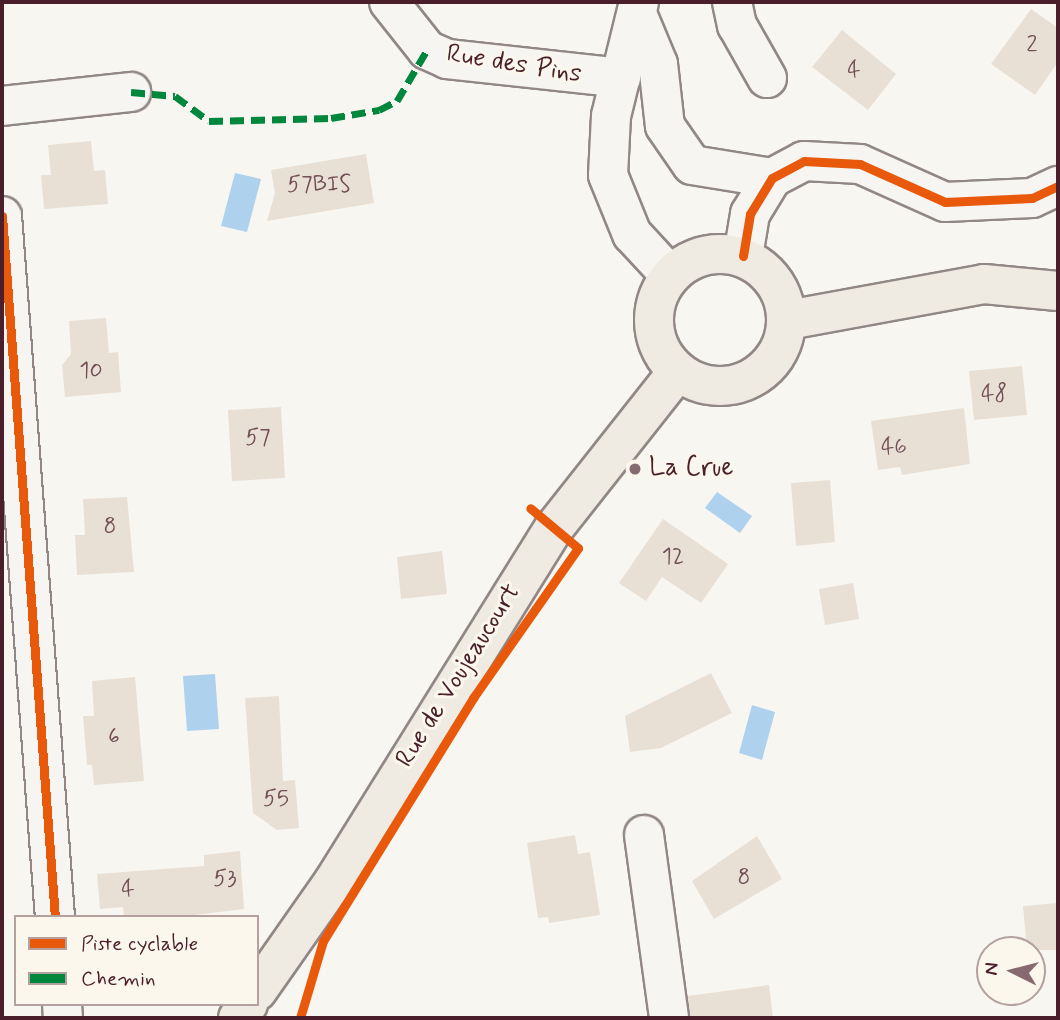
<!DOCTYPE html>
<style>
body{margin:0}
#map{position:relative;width:1060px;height:1020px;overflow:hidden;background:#f8f6f0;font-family:Mynerve,sans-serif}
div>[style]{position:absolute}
.water>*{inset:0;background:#aed2ed}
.building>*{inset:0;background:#e9e0d5}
.roads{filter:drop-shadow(2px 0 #918787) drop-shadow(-2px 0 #918787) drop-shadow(0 2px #918787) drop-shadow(0 -2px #918787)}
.minor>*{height:38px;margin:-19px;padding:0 19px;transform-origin:19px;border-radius:19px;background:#f6f5f1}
.major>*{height:38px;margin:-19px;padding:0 19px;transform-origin:19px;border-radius:19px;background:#f0ebe2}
.major>.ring{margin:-19px;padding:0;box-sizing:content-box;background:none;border:38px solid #f0ebe2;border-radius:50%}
.quiet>*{height:7px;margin-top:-3.5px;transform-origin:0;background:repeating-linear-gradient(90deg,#00873e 0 14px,transparent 0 21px)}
.cycleway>*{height:9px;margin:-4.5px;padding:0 4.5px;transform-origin:4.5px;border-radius:4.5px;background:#e8590c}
.dots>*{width:19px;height:19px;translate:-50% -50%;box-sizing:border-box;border:4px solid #fbf7ec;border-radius:50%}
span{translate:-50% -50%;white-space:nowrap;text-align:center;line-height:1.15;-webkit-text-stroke:6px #fbf7ec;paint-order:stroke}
.number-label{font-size:23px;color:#724f56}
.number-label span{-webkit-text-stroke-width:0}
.street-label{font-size:26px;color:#4a1f2b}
.poi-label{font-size:26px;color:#4a1f2b}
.left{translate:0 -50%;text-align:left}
.frame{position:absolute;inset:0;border:4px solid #4a1f2b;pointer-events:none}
.legend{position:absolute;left:14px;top:915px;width:245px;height:91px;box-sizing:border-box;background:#fbf7ec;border:2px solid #b4a19f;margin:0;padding:9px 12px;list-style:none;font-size:21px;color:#4a1f2b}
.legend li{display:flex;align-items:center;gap:14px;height:35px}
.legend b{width:35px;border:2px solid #b4a19f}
.north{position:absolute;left:976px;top:936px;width:70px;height:70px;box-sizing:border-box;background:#fbf7ec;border:2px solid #b4a19f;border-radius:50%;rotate:276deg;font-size:19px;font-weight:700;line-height:28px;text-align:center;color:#4a1f2b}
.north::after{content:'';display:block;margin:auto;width:24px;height:32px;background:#876a70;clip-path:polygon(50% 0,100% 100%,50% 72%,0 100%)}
</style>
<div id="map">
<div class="water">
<i style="clip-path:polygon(235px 173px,261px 179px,247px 232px,221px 226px)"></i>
<i style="clip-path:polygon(717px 492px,752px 516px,740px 533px,705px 508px)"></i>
<i style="clip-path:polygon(215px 674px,219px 729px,187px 731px,183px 676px)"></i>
<i style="clip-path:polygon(752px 705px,775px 712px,762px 760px,739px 753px)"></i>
</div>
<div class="building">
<i style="clip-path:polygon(1031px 9px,1058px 28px,1058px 62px,1035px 95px,991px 64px)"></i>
<i style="clip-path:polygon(842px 30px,896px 74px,868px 110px,812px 67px)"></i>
<i style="clip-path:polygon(91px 141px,94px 171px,105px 170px,108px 204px,44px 209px,41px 175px,51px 175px,48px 145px)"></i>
<i style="clip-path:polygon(366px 154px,374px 203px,267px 221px,275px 193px,271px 170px)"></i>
<i style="clip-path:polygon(106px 318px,109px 353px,118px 352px,121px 392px,65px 397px,62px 365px,71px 354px,69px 321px)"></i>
<i style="clip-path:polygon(1022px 366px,1027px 415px,974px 420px,969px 371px)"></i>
<i style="clip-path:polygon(281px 407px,285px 478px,232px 481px,228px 410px)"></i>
<i style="clip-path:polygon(964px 408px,970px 464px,902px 475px,900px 467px,878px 470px,871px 421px)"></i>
<i style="clip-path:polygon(830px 480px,835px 542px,796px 546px,791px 483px)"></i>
<i style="clip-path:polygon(127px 497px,134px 572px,77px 575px,75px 535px,85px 535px,83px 499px)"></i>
<i style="clip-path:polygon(663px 519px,728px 564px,701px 603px,662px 577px,646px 601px,619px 583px)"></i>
<i style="clip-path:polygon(442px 551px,447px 594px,401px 599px,397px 557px)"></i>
<i style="clip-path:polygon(853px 583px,859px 619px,825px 625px,819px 589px)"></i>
<i style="clip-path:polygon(711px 673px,732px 713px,661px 748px,630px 752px,625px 716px)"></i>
<i style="clip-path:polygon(135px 677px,144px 781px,94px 785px,92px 765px,87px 765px,83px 716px,94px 716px,92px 681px)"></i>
<i style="clip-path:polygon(279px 696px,283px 781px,295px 780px,299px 828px,277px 830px,253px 813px,245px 698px)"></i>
<i style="clip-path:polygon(575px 835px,578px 854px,590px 852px,600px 915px,549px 923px,548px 917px,538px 918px,527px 843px)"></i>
<i style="clip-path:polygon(757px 836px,782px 879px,714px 919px,692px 881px)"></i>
<i style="clip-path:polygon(240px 851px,244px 909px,178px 917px,124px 917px,123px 907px,100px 909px,97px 874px,204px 866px,204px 855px)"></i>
<i style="clip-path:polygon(1058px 903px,1058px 950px,1027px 950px,1023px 906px)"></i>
<i style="clip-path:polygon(769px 985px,773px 1018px,690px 1018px,688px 996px)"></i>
</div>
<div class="roads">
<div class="minor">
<i style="left:389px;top:2px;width:61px;rotate:51.6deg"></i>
<i style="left:427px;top:50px;width:22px;rotate:24deg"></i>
<i style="left:447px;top:59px;width:175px;rotate:6.2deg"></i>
<i style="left:639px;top:2px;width:117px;rotate:103.8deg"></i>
<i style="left:611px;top:116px;width:59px;rotate:92.9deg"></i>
<i style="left:608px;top:175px;width:64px;rotate:67.9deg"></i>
<i style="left:632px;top:234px;width:56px;rotate:47.2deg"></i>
<i style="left:732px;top:2px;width:24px;rotate:78deg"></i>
<i style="left:737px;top:25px;width:61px;rotate:60.5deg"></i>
<i style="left:638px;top:16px;width:52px;rotate:67.4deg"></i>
<i style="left:658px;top:64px;width:62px;rotate:83.6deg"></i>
<i style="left:665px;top:126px;width:47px;rotate:55.3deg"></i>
<i style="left:692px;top:165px;width:81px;rotate:9.2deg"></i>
<i style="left:2px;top:106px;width:130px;rotate:-6.2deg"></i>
<i style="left:2px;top:216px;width:703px;rotate:85.68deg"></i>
<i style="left:743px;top:256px;width:43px;rotate:-80.5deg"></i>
<i style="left:750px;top:214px;width:42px;rotate:-58.6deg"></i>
<i style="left:772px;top:178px;width:36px;rotate:-28deg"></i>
<i style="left:804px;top:161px;width:56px;rotate:3.1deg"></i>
<i style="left:860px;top:164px;width:93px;rotate:24.1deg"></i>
<i style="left:945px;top:202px;width:87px;rotate:-2.6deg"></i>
<i style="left:1032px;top:198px;width:29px;rotate:-25deg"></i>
<i style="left:644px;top:835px;width:185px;rotate:82.2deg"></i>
<i style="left:62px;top:1004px;width:14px;rotate:86deg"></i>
</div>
<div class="major">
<i class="ring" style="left:654px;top:254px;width:94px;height:94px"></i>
<i style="left:788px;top:320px;width:199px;rotate:-10.4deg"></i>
<i style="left:984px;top:284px;width:74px;rotate:5.4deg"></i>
<i style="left:257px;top:991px;width:134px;rotate:-55deg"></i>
<i style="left:334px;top:881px;width:416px;rotate:-58.1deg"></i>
<i style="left:554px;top:528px;width:199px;rotate:-51.7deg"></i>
<i style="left:238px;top:1018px;width:17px;rotate:-54deg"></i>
</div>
</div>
<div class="quiet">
<i style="left:131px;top:92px;width:44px;rotate:5.2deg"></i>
<i style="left:175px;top:96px;width:42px;rotate:36.3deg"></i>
<i style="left:209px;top:121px;width:122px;rotate:-1.4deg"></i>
<i style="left:331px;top:118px;width:49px;rotate:-9.5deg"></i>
<i style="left:379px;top:110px;width:20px;rotate:-27deg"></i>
<i style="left:397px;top:101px;width:59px;rotate:-59.5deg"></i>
</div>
<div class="cycleway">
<i style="left:2px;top:216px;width:703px;rotate:85.68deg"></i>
<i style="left:743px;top:256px;width:43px;rotate:-80.5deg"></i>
<i style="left:750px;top:214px;width:42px;rotate:-58.6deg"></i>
<i style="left:772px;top:178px;width:36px;rotate:-28deg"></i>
<i style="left:804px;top:161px;width:56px;rotate:3.1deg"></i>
<i style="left:860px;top:164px;width:93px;rotate:24.1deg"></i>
<i style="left:945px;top:202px;width:87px;rotate:-2.6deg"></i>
<i style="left:1032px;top:198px;width:29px;rotate:-25deg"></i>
<i style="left:300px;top:1018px;width:80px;rotate:-73.4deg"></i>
<i style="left:323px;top:941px;width:286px;rotate:-58.3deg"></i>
<i style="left:473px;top:698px;width:183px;rotate:-55deg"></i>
<i style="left:578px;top:548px;width:62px;rotate:-140.2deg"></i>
</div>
<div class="dots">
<i style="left:635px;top:469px;background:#876a70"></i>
</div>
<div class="number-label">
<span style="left:1032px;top:45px">2</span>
<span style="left:854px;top:70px">4</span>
<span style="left:319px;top:185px">57BIS</span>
<span style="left:91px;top:371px">10</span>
<span style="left:994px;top:394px">48</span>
<span style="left:258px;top:438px">57</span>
<span style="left:894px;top:447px">46</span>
<span style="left:110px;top:527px">8</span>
<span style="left:673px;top:557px">12</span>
<span style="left:114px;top:737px">6</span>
<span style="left:276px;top:799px">55</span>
<span style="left:744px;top:878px">8</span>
<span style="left:225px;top:879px">53</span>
<span style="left:128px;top:889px">4</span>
</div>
<div class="street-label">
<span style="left:514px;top:65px;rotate:9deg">Rue des Pins</span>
<span style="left:459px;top:676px;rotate:-58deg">Rue de Voujeaucourt</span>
</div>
<div class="poi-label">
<span class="left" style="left:649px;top:469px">La Crue</span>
</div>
<div class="frame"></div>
<ul class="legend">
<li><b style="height:9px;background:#e8590c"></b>Piste cyclable</li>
<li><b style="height:9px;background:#00873e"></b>Chemin</li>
</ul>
<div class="north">N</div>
</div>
